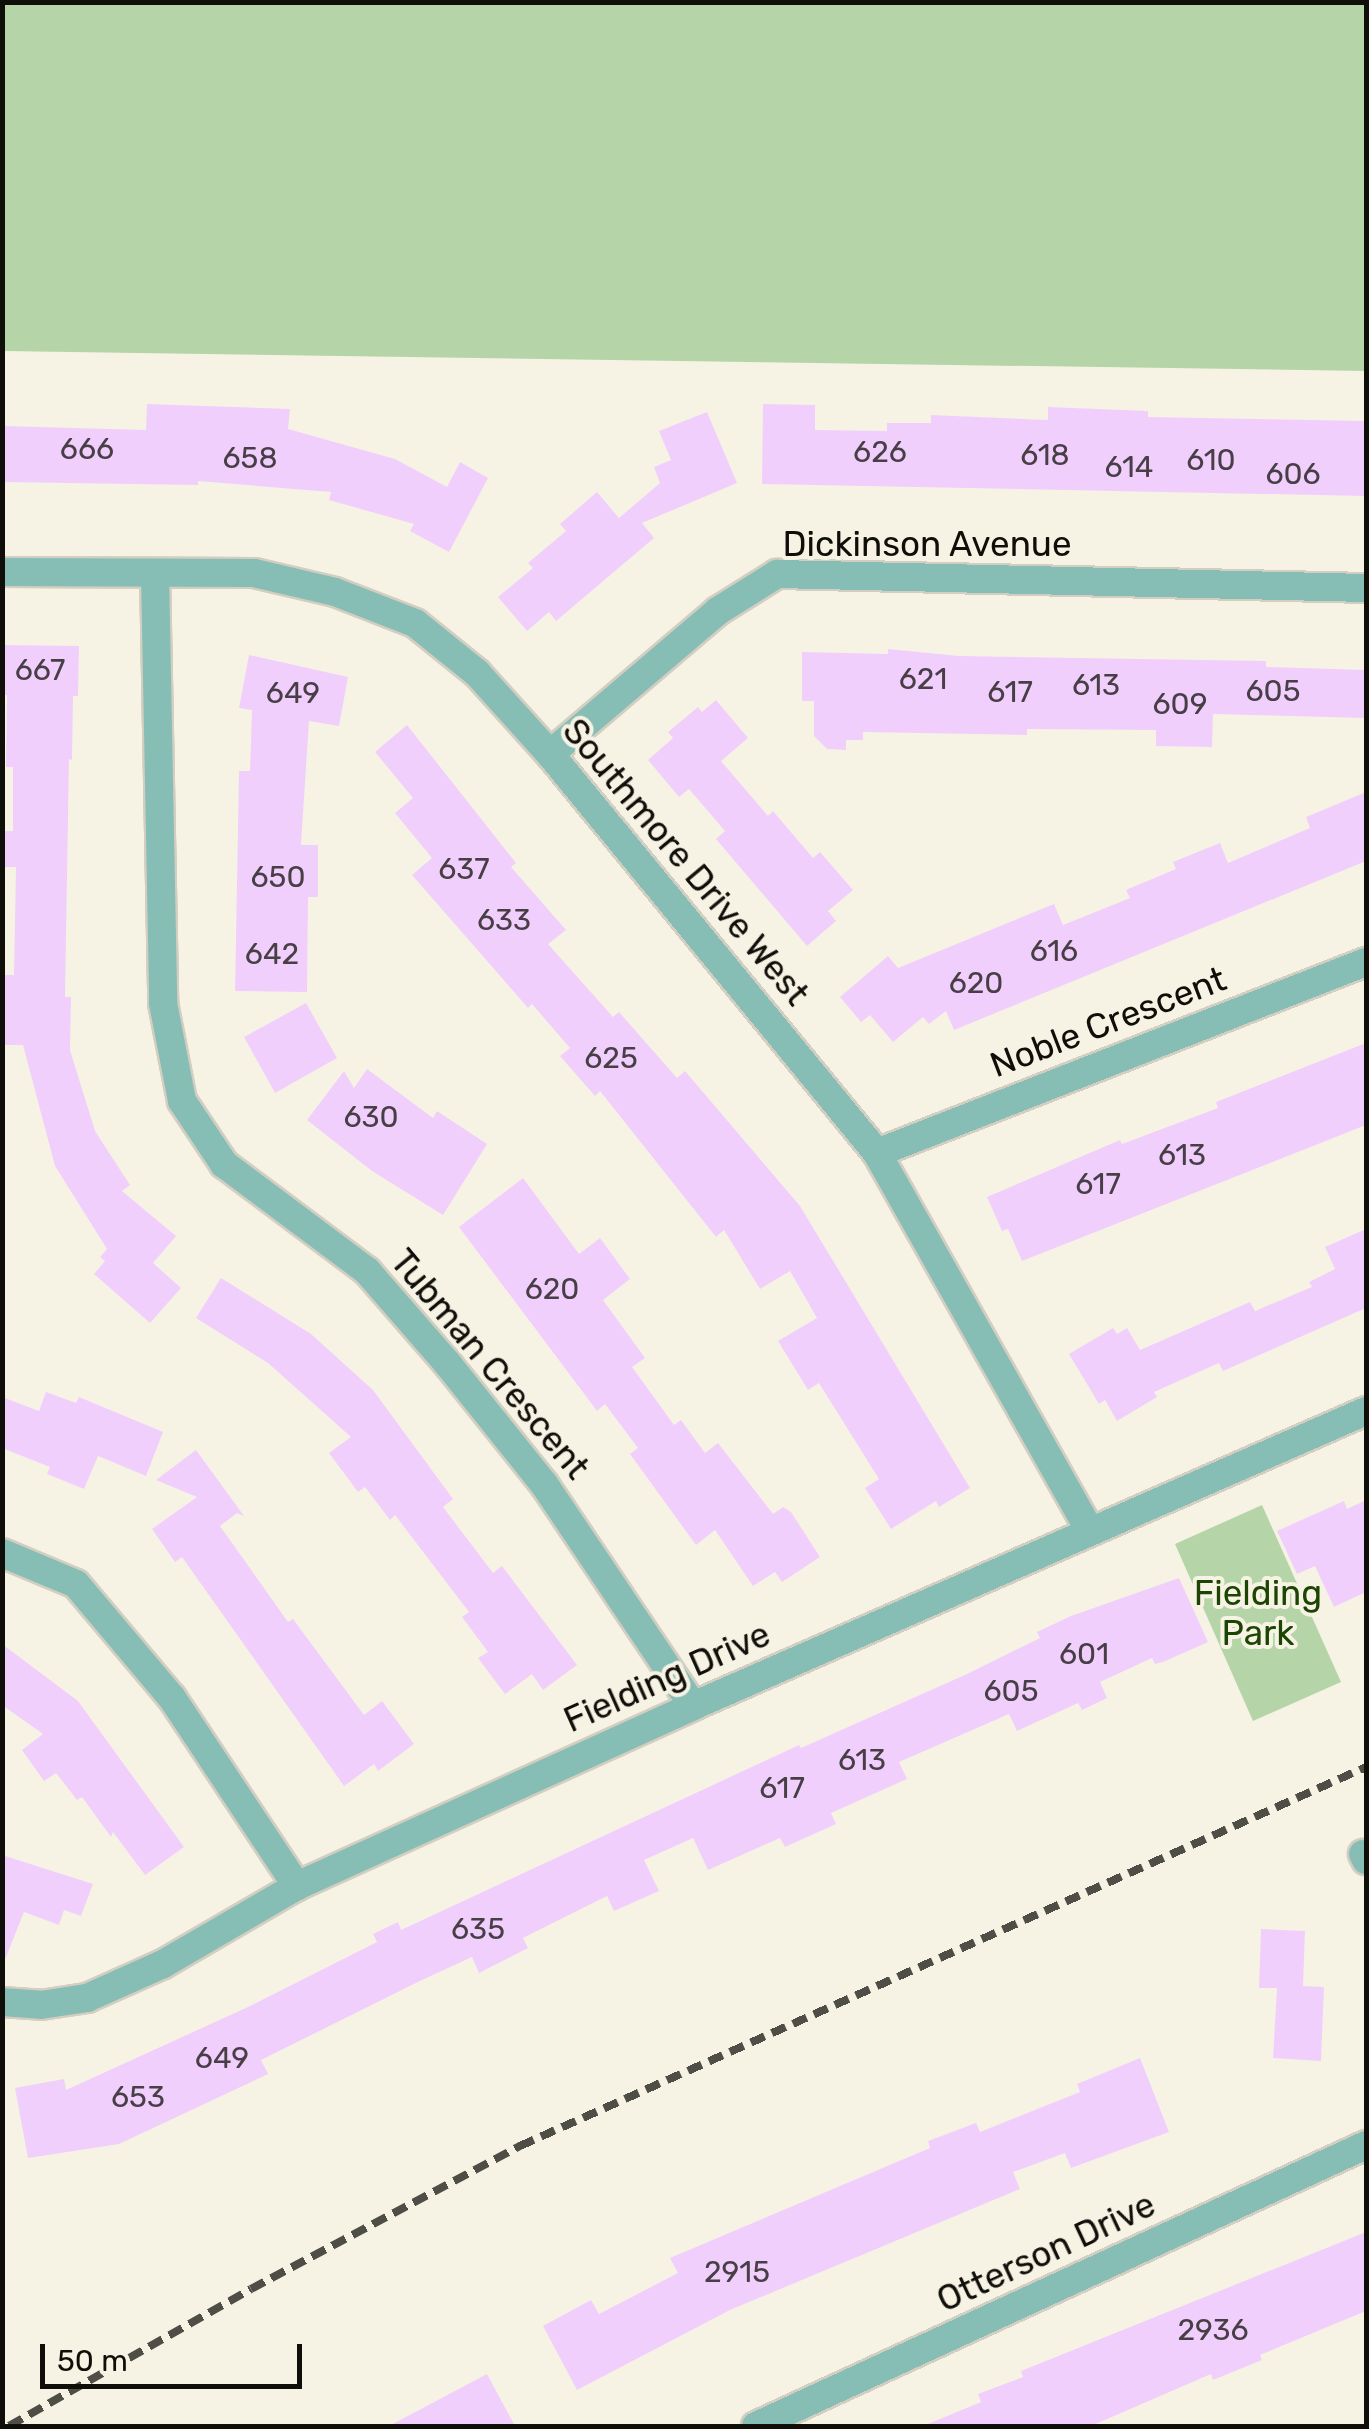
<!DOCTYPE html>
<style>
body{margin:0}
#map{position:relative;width:1369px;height:2429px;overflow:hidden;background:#f7f3e4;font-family:Rubik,sans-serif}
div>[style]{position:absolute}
.green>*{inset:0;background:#b5d5a8}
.building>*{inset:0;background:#f1cffd}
.roads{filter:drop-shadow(2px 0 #d2cec1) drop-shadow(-2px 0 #d2cec1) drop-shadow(0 2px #d2cec1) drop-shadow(0 -2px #d2cec1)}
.street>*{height:28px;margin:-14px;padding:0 14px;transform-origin:14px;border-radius:14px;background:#86bdb5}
.rail>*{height:8px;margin-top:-4px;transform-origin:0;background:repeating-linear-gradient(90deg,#4f4e46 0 15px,transparent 0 23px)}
span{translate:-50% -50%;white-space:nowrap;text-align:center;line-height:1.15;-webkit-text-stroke:8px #f7f3e4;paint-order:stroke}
.number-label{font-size:30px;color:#483e46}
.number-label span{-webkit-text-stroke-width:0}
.street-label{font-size:35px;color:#0f0e09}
.park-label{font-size:35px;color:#1c4504}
.frame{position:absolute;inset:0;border:5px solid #0f0e09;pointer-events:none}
.scale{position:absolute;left:40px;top:2344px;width:262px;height:45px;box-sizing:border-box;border:5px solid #0f0e09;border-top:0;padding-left:12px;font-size:30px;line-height:35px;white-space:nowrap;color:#0f0e09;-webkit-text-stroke:8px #f7f3e4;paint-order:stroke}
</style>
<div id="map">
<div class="green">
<i style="clip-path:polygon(3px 2px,1366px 3px,1366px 371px,3px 351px)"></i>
<i style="clip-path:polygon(1262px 1505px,1341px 1682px,1253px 1721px,1175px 1544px)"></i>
</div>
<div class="building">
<i style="clip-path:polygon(147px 404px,290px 409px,288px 429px,395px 459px,447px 487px,460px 462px,488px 478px,449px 552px,410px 531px,414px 524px,329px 500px,331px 492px,198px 481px,198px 485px,2px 482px,2px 426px,146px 430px)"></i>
<i style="clip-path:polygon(763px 404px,815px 405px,815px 430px,887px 431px,887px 423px,931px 423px,931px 415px,1048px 420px,1048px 407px,1148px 411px,1148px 417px,1366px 421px,1366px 496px,762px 484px)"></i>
<i style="clip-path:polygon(707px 412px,737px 483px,642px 523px,654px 538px,556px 621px,549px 612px,527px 631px,498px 597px,533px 568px,528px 563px,566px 531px,560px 524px,597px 492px,619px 518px,660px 483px,654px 467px,671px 460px,659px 431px)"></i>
<i style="clip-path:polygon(2px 645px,79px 646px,78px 696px,73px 696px,72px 760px,69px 759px,65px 997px,71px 997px,70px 1050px,95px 1131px,130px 1185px,122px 1191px,176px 1236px,153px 1263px,181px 1288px,150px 1323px,94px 1274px,105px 1261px,100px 1257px,107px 1249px,55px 1166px,23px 1045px,2px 1045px,2px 975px,14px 975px,16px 867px,4px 867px,5px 831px,13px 831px,13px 767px,6px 767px,7px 695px,2px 695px)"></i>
<i style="clip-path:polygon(888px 649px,959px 656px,1266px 661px,1266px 667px,1366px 670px,1366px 718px,1213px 714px,1212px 747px,1156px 746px,1156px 730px,1027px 729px,1027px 735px,863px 732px,863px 740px,846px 740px,846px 750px,827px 749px,814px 736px,814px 701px,802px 701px,802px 652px,888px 654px)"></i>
<i style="clip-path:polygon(249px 655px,348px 677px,339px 726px,309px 721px,301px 845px,318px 845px,318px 897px,308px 897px,307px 992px,235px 991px,239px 771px,250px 771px,252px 710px,239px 708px)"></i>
<i style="clip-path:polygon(716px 700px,748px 738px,721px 761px,768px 816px,773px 811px,813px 858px,820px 852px,853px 890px,828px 911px,836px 921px,807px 946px,716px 839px,725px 831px,689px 789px,679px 797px,648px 760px,673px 738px,668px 732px,698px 707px,702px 712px)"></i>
<i style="clip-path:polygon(407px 725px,516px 863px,511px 867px,566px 930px,548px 944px,613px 1017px,619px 1012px,677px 1078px,685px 1071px,800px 1206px,970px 1488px,939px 1507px,936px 1501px,891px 1529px,865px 1488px,879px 1479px,819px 1383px,808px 1390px,778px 1341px,817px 1318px,790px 1271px,760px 1289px,724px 1230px,716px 1237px,600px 1091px,595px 1096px,560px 1056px,570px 1048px,532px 1004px,528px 1008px,412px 875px,432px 858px,395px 813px,413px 798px,375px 752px)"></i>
<i style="clip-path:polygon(1366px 792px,1366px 861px,954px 1030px,946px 1011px,929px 1024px,923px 1017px,893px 1042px,870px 1015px,861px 1022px,840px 997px,888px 956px,898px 968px,1054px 904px,1063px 925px,1130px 898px,1126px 890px,1176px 869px,1173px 862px,1220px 843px,1228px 863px,1310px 828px,1306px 817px)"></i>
<i style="clip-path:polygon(306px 1003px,337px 1058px,275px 1093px,244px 1037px)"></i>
<i style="clip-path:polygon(1366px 1043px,1366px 1125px,1022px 1261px,1008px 1229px,1002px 1231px,987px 1197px,1120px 1140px,1122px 1144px,1218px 1108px,1216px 1102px)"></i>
<i style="clip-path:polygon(367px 1069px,433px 1118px,437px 1111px,487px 1144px,443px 1215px,372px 1171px,307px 1120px,344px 1071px,354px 1088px)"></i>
<i style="clip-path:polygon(523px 1178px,579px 1254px,600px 1238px,630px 1279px,603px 1300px,645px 1358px,632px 1367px,674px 1425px,681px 1420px,705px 1453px,718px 1443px,773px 1514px,783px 1507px,791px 1512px,820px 1557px,782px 1582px,775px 1572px,753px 1586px,715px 1530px,696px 1545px,630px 1454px,638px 1448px,605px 1404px,597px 1411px,459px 1227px)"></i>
<i style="clip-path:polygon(1366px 1229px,1366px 1308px,1223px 1371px,1219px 1363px,1154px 1392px,1157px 1397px,1117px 1421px,1105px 1400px,1099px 1404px,1069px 1354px,1113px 1328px,1117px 1334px,1127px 1328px,1140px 1350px,1250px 1302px,1255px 1311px,1312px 1287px,1309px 1282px,1335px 1269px,1325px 1247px)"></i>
<i style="clip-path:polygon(221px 1278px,311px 1334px,373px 1390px,453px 1499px,443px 1507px,493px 1573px,502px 1566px,577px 1665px,543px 1690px,532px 1674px,505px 1694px,478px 1658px,488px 1652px,462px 1617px,469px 1612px,395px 1515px,390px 1520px,365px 1487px,358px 1492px,329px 1453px,351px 1437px,268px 1363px,196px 1318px)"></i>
<i style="clip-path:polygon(46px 1392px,76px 1403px,79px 1397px,163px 1432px,146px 1476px,98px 1456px,84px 1489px,47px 1474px,50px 1467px,2px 1448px,2px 1397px,39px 1411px)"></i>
<i style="clip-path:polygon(196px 1450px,244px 1516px,237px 1513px,220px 1526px,288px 1622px,293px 1619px,364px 1715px,382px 1701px,414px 1744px,378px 1771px,374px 1764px,344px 1786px,182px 1557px,175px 1562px,152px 1529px,197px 1497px,156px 1480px)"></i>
<i style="clip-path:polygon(1366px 1500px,1366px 1592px,1334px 1607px,1315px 1566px,1297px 1574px,1277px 1531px,1344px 1501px,1347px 1509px)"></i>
<i style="clip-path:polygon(1179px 1578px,1208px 1642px,1163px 1662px,1155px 1664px,1152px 1658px,1100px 1682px,1107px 1698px,1082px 1710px,1078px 1703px,1017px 1731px,1009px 1714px,899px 1762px,907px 1779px,831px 1813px,836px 1824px,785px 1847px,780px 1838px,708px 1870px,693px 1838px,644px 1860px,659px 1891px,614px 1911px,607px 1896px,523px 1938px,528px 1948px,479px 1973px,472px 1957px,422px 1980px,261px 2060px,268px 2074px,119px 2144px,28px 2158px,15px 2088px,64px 2079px,66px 2090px,248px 2007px,377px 1942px,373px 1934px,398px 1922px,401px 1930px,799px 1745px,801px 1748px,967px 1674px,1040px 1638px,1037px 1632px,1071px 1616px)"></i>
<i style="clip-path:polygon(2px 1644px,78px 1701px,184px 1847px,145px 1875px,113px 1832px,111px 1837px,82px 1797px,77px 1800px,56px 1773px,44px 1781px,22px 1750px,43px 1734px,2px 1705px)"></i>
<i style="clip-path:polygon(2px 1855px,93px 1884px,81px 1916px,64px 1910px,59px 1925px,24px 1912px,4px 1962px)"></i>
<i style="clip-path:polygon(1261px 1929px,1305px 1931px,1303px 1986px,1324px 1987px,1321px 2061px,1273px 2058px,1277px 1988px,1259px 1988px)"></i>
<i style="clip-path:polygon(1140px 2058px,1169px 2132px,1071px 2168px,1065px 2153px,1013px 2172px,1020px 2189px,730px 2310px,577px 2390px,543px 2326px,591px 2300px,599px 2314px,678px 2273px,670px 2258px,930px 2148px,928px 2141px,976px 2123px,980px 2132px,1080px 2092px,1077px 2084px)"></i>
<i style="clip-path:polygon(1366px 2232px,1366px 2311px,1260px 2355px,1262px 2360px,1213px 2380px,1211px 2374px,1091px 2426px,923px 2426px,981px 2402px,978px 2394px,1023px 2377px,1021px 2371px)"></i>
<i style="clip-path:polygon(487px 2374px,515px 2426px,389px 2426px)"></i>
</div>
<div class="roads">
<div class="street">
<i style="left:2px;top:572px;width:252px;rotate:0.2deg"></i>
<i style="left:254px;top:573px;width:83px;rotate:13.2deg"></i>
<i style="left:335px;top:592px;width:86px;rotate:21.2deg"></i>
<i style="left:415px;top:623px;width:80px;rotate:38.9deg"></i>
<i style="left:477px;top:673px;width:109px;rotate:48deg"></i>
<i style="left:550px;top:754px;width:516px;rotate:50.66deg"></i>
<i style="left:877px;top:1153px;width:434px;rotate:60.6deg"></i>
<i style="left:155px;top:573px;width:430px;rotate:88.9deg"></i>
<i style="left:163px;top:1003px;width:100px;rotate:79deg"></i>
<i style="left:182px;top:1101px;width:76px;rotate:56.3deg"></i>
<i style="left:224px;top:1164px;width:179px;rotate:36.8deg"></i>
<i style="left:367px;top:1271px;width:122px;rotate:49deg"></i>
<i style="left:447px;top:1363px;width:155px;rotate:51.3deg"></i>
<i style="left:544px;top:1484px;width:267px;rotate:56.1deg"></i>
<i style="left:550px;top:754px;width:221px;rotate:-40.4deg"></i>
<i style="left:718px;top:611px;width:70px;rotate:-32.1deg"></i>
<i style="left:777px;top:574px;width:589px;rotate:1.36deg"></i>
<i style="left:877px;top:1153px;width:525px;rotate:-21.34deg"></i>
<i style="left:2px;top:1553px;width:80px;rotate:22.7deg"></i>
<i style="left:76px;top:1584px;width:149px;rotate:49.9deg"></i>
<i style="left:172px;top:1698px;width:226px;rotate:56.4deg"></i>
<i style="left:1363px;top:1854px;width:7px;rotate:63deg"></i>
<i style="left:2px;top:2002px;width:39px;rotate:4deg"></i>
<i style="left:41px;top:2005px;width:47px;rotate:-8.7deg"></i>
<i style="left:87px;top:1998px;width:83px;rotate:-24.1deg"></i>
<i style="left:163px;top:1964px;width:155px;rotate:-30.2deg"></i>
<i style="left:297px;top:1886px;width:435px;rotate:-24.4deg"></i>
<i style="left:693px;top:1706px;width:735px;rotate:-23.67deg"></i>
<i style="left:756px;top:2426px;width:672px;rotate:-24.73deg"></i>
</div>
</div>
<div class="rail">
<i style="left:9px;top:2426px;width:278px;rotate:-29.5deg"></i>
<i style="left:251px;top:2289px;width:305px;rotate:-28deg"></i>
<i style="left:520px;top:2146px;width:927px;rotate:-24.13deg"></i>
</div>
<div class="number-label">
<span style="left:87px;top:449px">666</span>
<span style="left:880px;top:452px">626</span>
<span style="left:1045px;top:455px">618</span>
<span style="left:250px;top:458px">658</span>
<span style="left:1211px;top:460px">610</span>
<span style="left:1129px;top:467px">614</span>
<span style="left:1293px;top:474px">606</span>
<span style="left:40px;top:670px">667</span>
<span style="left:923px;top:679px">621</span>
<span style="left:1096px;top:685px">613</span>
<span style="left:1273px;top:691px">605</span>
<span style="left:1010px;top:692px">617</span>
<span style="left:293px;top:693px">649</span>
<span style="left:1180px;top:704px">609</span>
<span style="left:464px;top:869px">637</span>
<span style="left:278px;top:877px">650</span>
<span style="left:504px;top:920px">633</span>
<span style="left:1054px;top:951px">616</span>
<span style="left:272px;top:954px">642</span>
<span style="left:976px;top:983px">620</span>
<span style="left:611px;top:1058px">625</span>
<span style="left:371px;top:1117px">630</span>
<span style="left:1182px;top:1155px">613</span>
<span style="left:1098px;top:1184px">617</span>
<span style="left:552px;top:1289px">620</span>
<span style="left:1084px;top:1654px">601</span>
<span style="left:1011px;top:1691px">605</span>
<span style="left:862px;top:1760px">613</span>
<span style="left:782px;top:1788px">617</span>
<span style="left:478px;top:1929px">635</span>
<span style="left:222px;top:2058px">649</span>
<span style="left:138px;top:2097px">653</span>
<span style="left:737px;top:2272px">2915</span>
<span style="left:1213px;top:2330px">2936</span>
</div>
<div class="street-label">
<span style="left:927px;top:544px">Dickinson Avenue</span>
<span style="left:686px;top:862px;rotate:50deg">Southmore Drive West</span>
<span style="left:1108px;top:1022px;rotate:-21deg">Noble Crescent</span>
<span style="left:490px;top:1364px;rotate:50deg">Tubman Crescent</span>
<span style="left:667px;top:1677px;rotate:-24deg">Fielding Drive</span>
<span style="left:1046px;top:2252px;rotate:-25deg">Otterson Drive</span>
</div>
<div class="park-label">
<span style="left:1258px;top:1613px">Fielding<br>Park</span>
</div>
<div class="frame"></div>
<div class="scale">50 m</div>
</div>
